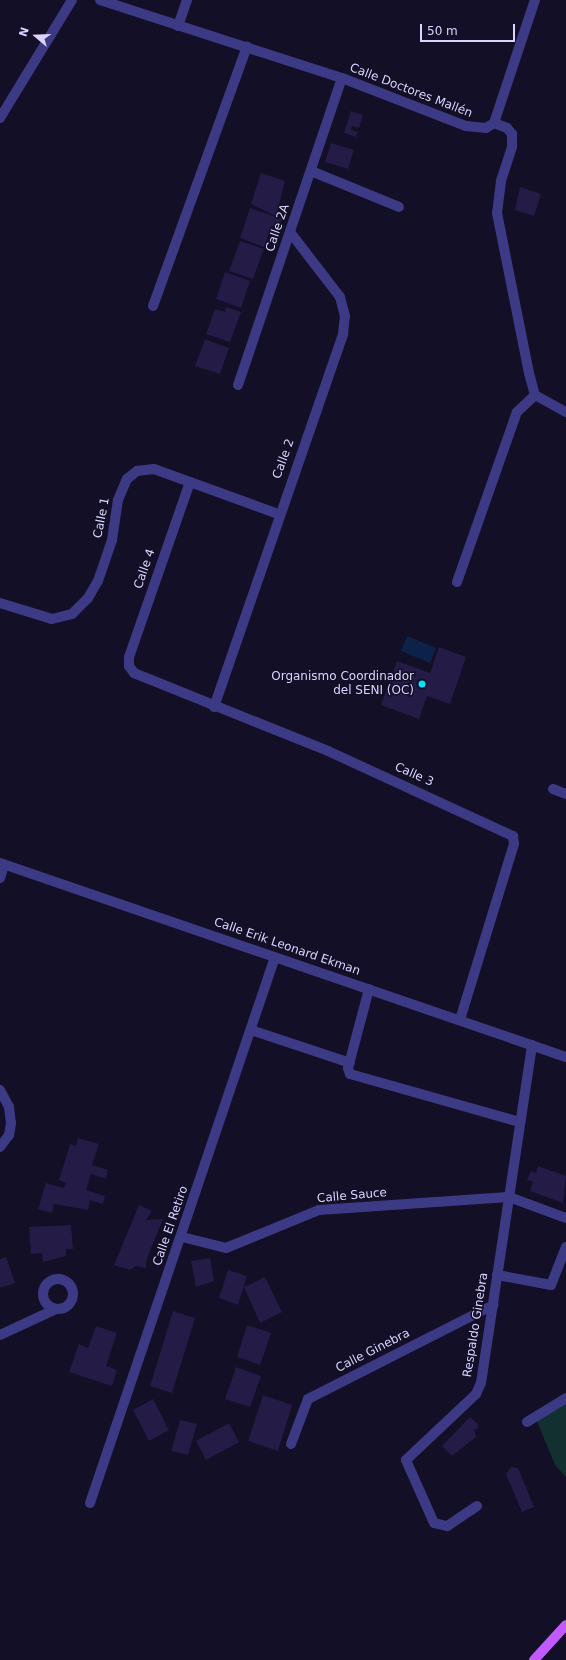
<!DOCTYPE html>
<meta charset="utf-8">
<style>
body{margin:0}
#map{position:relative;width:566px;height:1660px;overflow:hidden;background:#130f26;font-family:"DejaVu Sans",sans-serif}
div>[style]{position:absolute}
.green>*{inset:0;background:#12302f}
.water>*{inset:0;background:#0c2248}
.building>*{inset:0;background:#241b47}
.minor>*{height:10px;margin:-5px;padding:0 5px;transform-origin:5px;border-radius:5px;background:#3d3a85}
.minor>.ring{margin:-5px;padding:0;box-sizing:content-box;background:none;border:10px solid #3d3a85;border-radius:50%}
.major>*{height:10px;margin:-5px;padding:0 5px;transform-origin:5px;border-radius:5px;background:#c25bff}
.dots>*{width:11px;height:11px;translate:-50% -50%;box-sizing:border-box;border:2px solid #130f26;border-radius:50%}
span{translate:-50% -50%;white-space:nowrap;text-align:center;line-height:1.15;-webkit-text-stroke:3px #130f26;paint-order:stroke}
.street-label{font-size:12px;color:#d9d4ff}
.poi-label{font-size:12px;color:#d9d4ff}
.right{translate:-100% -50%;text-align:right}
.north{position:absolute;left:16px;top:16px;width:40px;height:40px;-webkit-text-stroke:3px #130f26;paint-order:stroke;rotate:289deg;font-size:11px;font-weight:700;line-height:16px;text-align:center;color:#d9d4ff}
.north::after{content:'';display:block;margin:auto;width:14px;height:18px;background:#d9d4ff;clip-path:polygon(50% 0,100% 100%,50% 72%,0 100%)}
.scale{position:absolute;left:420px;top:24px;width:95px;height:18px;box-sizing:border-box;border:2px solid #d9d4ff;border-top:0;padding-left:5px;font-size:12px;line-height:14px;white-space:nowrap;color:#d9d4ff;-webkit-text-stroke:3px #130f26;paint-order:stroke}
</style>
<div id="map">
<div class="green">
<i style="clip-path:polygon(566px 1400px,566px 1477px,555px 1465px,536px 1419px)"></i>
</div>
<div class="water">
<i style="clip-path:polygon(407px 636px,436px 648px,430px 663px,401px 651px)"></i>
</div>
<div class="building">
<i style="clip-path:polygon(351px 111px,363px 115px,359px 128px,352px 126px,351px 130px,358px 132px,356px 137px,344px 133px)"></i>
<i style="clip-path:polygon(331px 143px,354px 150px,348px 169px,325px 162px)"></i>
<i style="clip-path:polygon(261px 173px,285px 181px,276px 216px,251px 204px)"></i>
<i style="clip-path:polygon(520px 187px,541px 194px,534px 216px,515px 210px)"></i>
<i style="clip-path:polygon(250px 208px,282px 219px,279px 228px,272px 226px,264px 247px,240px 238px)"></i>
<i style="clip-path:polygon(240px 241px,264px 249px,253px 279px,229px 271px)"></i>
<i style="clip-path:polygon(225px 272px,250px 281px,241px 308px,216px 299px)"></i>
<i style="clip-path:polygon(226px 307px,241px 312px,230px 342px,206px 334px,215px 309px,225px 312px)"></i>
<i style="clip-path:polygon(205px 339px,229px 348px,220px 374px,195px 366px)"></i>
<i style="clip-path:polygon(439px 647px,466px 657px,450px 704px,427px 696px,419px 719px,381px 705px,397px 661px,430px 673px)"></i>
<i style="clip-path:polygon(78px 1138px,99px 1144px,92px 1165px,108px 1170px,106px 1179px,91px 1174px,86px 1190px,105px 1196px,103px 1204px,90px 1200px,88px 1210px,54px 1204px,52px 1213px,38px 1209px,46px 1183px,64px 1188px,66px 1183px,59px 1180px,70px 1144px,76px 1146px)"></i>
<i style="clip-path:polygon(538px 1166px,566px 1176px,563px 1203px,530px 1191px,533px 1182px,527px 1180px,531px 1171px,536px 1173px)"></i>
<i style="clip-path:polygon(139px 1205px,152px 1211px,146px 1220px,163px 1219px,147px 1258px,146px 1268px,136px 1266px,130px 1270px,114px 1265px)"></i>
<i style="clip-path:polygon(71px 1225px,73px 1249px,66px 1249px,66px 1256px,43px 1262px,42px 1253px,31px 1254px,29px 1227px)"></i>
<i style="clip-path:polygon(6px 1257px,15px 1283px,0 1288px,0 1259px)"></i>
<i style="clip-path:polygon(210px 1258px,214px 1281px,196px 1287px,191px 1261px)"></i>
<i style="clip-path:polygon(228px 1270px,247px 1276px,238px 1305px,219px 1298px)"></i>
<i style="clip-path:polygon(265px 1277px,282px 1312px,260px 1323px,244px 1287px)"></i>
<i style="clip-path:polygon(173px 1311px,195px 1318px,172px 1393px,150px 1386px)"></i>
<i style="clip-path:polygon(247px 1325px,271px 1333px,260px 1365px,237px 1357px)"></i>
<i style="clip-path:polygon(96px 1326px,117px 1333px,106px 1366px,117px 1370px,112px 1386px,69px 1372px,79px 1344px,88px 1348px)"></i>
<i style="clip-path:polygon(236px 1367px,261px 1376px,250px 1407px,225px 1399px)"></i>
<i style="clip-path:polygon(263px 1395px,292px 1405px,278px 1451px,248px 1441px)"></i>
<i style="clip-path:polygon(153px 1399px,169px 1430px,149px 1441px,133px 1410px)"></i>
<i style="clip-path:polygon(470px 1417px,478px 1424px,478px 1429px,474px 1429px,476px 1437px,452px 1456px,442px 1446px)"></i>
<i style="clip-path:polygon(180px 1420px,197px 1424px,188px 1455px,171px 1451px)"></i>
<i style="clip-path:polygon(229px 1423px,239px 1442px,206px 1460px,196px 1441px)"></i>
<i style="clip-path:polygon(511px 1467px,518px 1468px,534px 1507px,522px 1512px,506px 1474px)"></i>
</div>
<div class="minor">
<i style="left:100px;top:0;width:254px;rotate:17.9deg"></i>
<i style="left:342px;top:78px;width:133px;rotate:21.2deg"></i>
<i style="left:466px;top:126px;width:20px;rotate:6deg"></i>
<i style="left:486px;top:128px;width:9px;rotate:-32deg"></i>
<i style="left:494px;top:123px;width:14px;rotate:21deg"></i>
<i style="left:507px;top:128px;width:8px;rotate:50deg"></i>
<i style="left:512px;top:134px;width:13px;rotate:90deg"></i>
<i style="left:512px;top:147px;width:36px;rotate:108deg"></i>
<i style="left:501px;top:181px;width:32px;rotate:97deg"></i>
<i style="left:497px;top:213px;width:163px;rotate:78.7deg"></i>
<i style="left:529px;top:373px;width:23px;rotate:75deg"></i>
<i style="left:535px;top:395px;width:35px;rotate:29deg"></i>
<i style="left:178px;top:26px;width:28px;rotate:-71deg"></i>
<i style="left:0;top:118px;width:138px;rotate:-58.6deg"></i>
<i style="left:494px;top:123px;width:130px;rotate:-71.6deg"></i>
<i style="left:311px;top:171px;width:95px;rotate:22.2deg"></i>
<i style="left:153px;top:306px;width:276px;rotate:-70.1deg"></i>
<i style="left:238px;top:385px;width:324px;rotate:-71.3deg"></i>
<i style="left:190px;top:482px;width:185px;rotate:109.2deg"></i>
<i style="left:129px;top:657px;width:9px;rotate:90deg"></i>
<i style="left:129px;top:666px;width:9px;rotate:54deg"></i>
<i style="left:134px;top:673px;width:209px;rotate:21.9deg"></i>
<i style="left:328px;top:751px;width:204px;rotate:24.7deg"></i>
<i style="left:513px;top:836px;width:8px;rotate:83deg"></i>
<i style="left:514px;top:844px;width:183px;rotate:107.1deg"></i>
<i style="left:457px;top:582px;width:180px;rotate:-70.6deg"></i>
<i style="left:517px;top:412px;width:25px;rotate:-43deg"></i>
<i style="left:0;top:603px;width:54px;rotate:17.1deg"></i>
<i style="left:52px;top:619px;width:21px;rotate:-14deg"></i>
<i style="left:72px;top:614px;width:23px;rotate:-45deg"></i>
<i style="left:88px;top:598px;width:20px;rotate:-60deg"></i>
<i style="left:98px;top:581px;width:43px;rotate:-71.1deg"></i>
<i style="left:112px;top:540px;width:40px;rotate:-81.5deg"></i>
<i style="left:118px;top:500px;width:23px;rotate:-67deg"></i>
<i style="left:127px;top:479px;width:13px;rotate:-39deg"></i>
<i style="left:137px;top:471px;width:17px;rotate:-7deg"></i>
<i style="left:154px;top:469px;width:132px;rotate:19.9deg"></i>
<i style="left:214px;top:707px;width:395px;rotate:-70.9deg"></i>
<i style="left:343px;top:334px;width:18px;rotate:-84deg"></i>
<i style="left:345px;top:316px;width:20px;rotate:-105deg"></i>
<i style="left:340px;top:297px;width:82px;rotate:-127.6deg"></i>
<i style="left:553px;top:789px;width:14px;rotate:21deg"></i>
<i style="left:0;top:863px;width:598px;rotate:18.92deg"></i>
<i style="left:0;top:878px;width:14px;rotate:-73deg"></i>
<i style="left:369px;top:989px;width:82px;rotate:104.9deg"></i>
<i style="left:348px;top:1068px;width:6px;rotate:72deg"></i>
<i style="left:350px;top:1074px;width:177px;rotate:15.8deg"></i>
<i style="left:251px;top:1030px;width:104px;rotate:18.4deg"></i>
<i style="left:0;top:1090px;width:19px;rotate:62deg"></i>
<i style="left:9px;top:1107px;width:16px;rotate:83deg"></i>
<i style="left:11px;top:1123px;width:12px;rotate:99deg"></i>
<i style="left:9px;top:1135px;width:15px;rotate:127deg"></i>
<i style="left:182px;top:1237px;width:45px;rotate:14deg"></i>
<i style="left:226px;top:1248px;width:100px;rotate:-22.2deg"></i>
<i style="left:319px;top:1210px;width:190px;rotate:-3.9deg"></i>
<i style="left:509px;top:1197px;width:61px;rotate:20.2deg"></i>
<i style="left:497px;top:1275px;width:55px;rotate:10.5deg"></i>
<i style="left:551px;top:1285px;width:41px;rotate:-68.5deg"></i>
<i class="ring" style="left:43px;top:1279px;width:20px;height:20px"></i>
<i style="left:0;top:1335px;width:62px;rotate:-24.9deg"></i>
<i style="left:527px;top:1422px;width:46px;rotate:-31.6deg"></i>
<i style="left:291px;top:1444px;width:48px;rotate:-69.3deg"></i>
<i style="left:308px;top:1399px;width:208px;rotate:-26.9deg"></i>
<i style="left:90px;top:1503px;width:576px;rotate:-71.28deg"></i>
<i style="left:477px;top:1506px;width:36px;rotate:146deg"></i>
<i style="left:447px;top:1526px;width:13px;rotate:-167deg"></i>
<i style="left:434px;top:1523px;width:69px;rotate:-114deg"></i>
<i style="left:406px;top:1460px;width:96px;rotate:-43.3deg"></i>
<i style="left:476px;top:1394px;width:12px;rotate:-66deg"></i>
<i style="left:481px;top:1383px;width:342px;rotate:-81.4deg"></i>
</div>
<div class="major">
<i style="left:534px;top:1660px;width:47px;rotate:-47.6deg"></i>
</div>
<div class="dots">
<i style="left:422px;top:684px;background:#00e5ff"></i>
</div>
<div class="street-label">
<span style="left:411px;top:91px;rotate:21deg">Calle Doctores Mallén</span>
<span style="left:278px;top:228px;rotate:-71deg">Calle 2A</span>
<span style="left:284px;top:459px;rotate:-70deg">Calle 2</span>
<span style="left:102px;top:518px;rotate:-79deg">Calle 1</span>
<span style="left:145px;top:569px;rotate:-71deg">Calle 4</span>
<span style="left:414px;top:775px;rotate:24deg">Calle 3</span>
<span style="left:287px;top:947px;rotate:19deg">Calle Erik Leonard Ekman</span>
<span style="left:352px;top:1196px;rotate:-5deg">Calle Sauce</span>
<span style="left:171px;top:1226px;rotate:-71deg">Calle El Retiro</span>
<span style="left:476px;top:1325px;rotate:-81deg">Respaldo Ginebra</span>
<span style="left:373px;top:1351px;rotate:-27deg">Calle Ginebra</span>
</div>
<div class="poi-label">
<span class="right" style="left:414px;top:684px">Organismo Coordinador<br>del SENI (OC)</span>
</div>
<div class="north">N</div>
<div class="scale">50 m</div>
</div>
